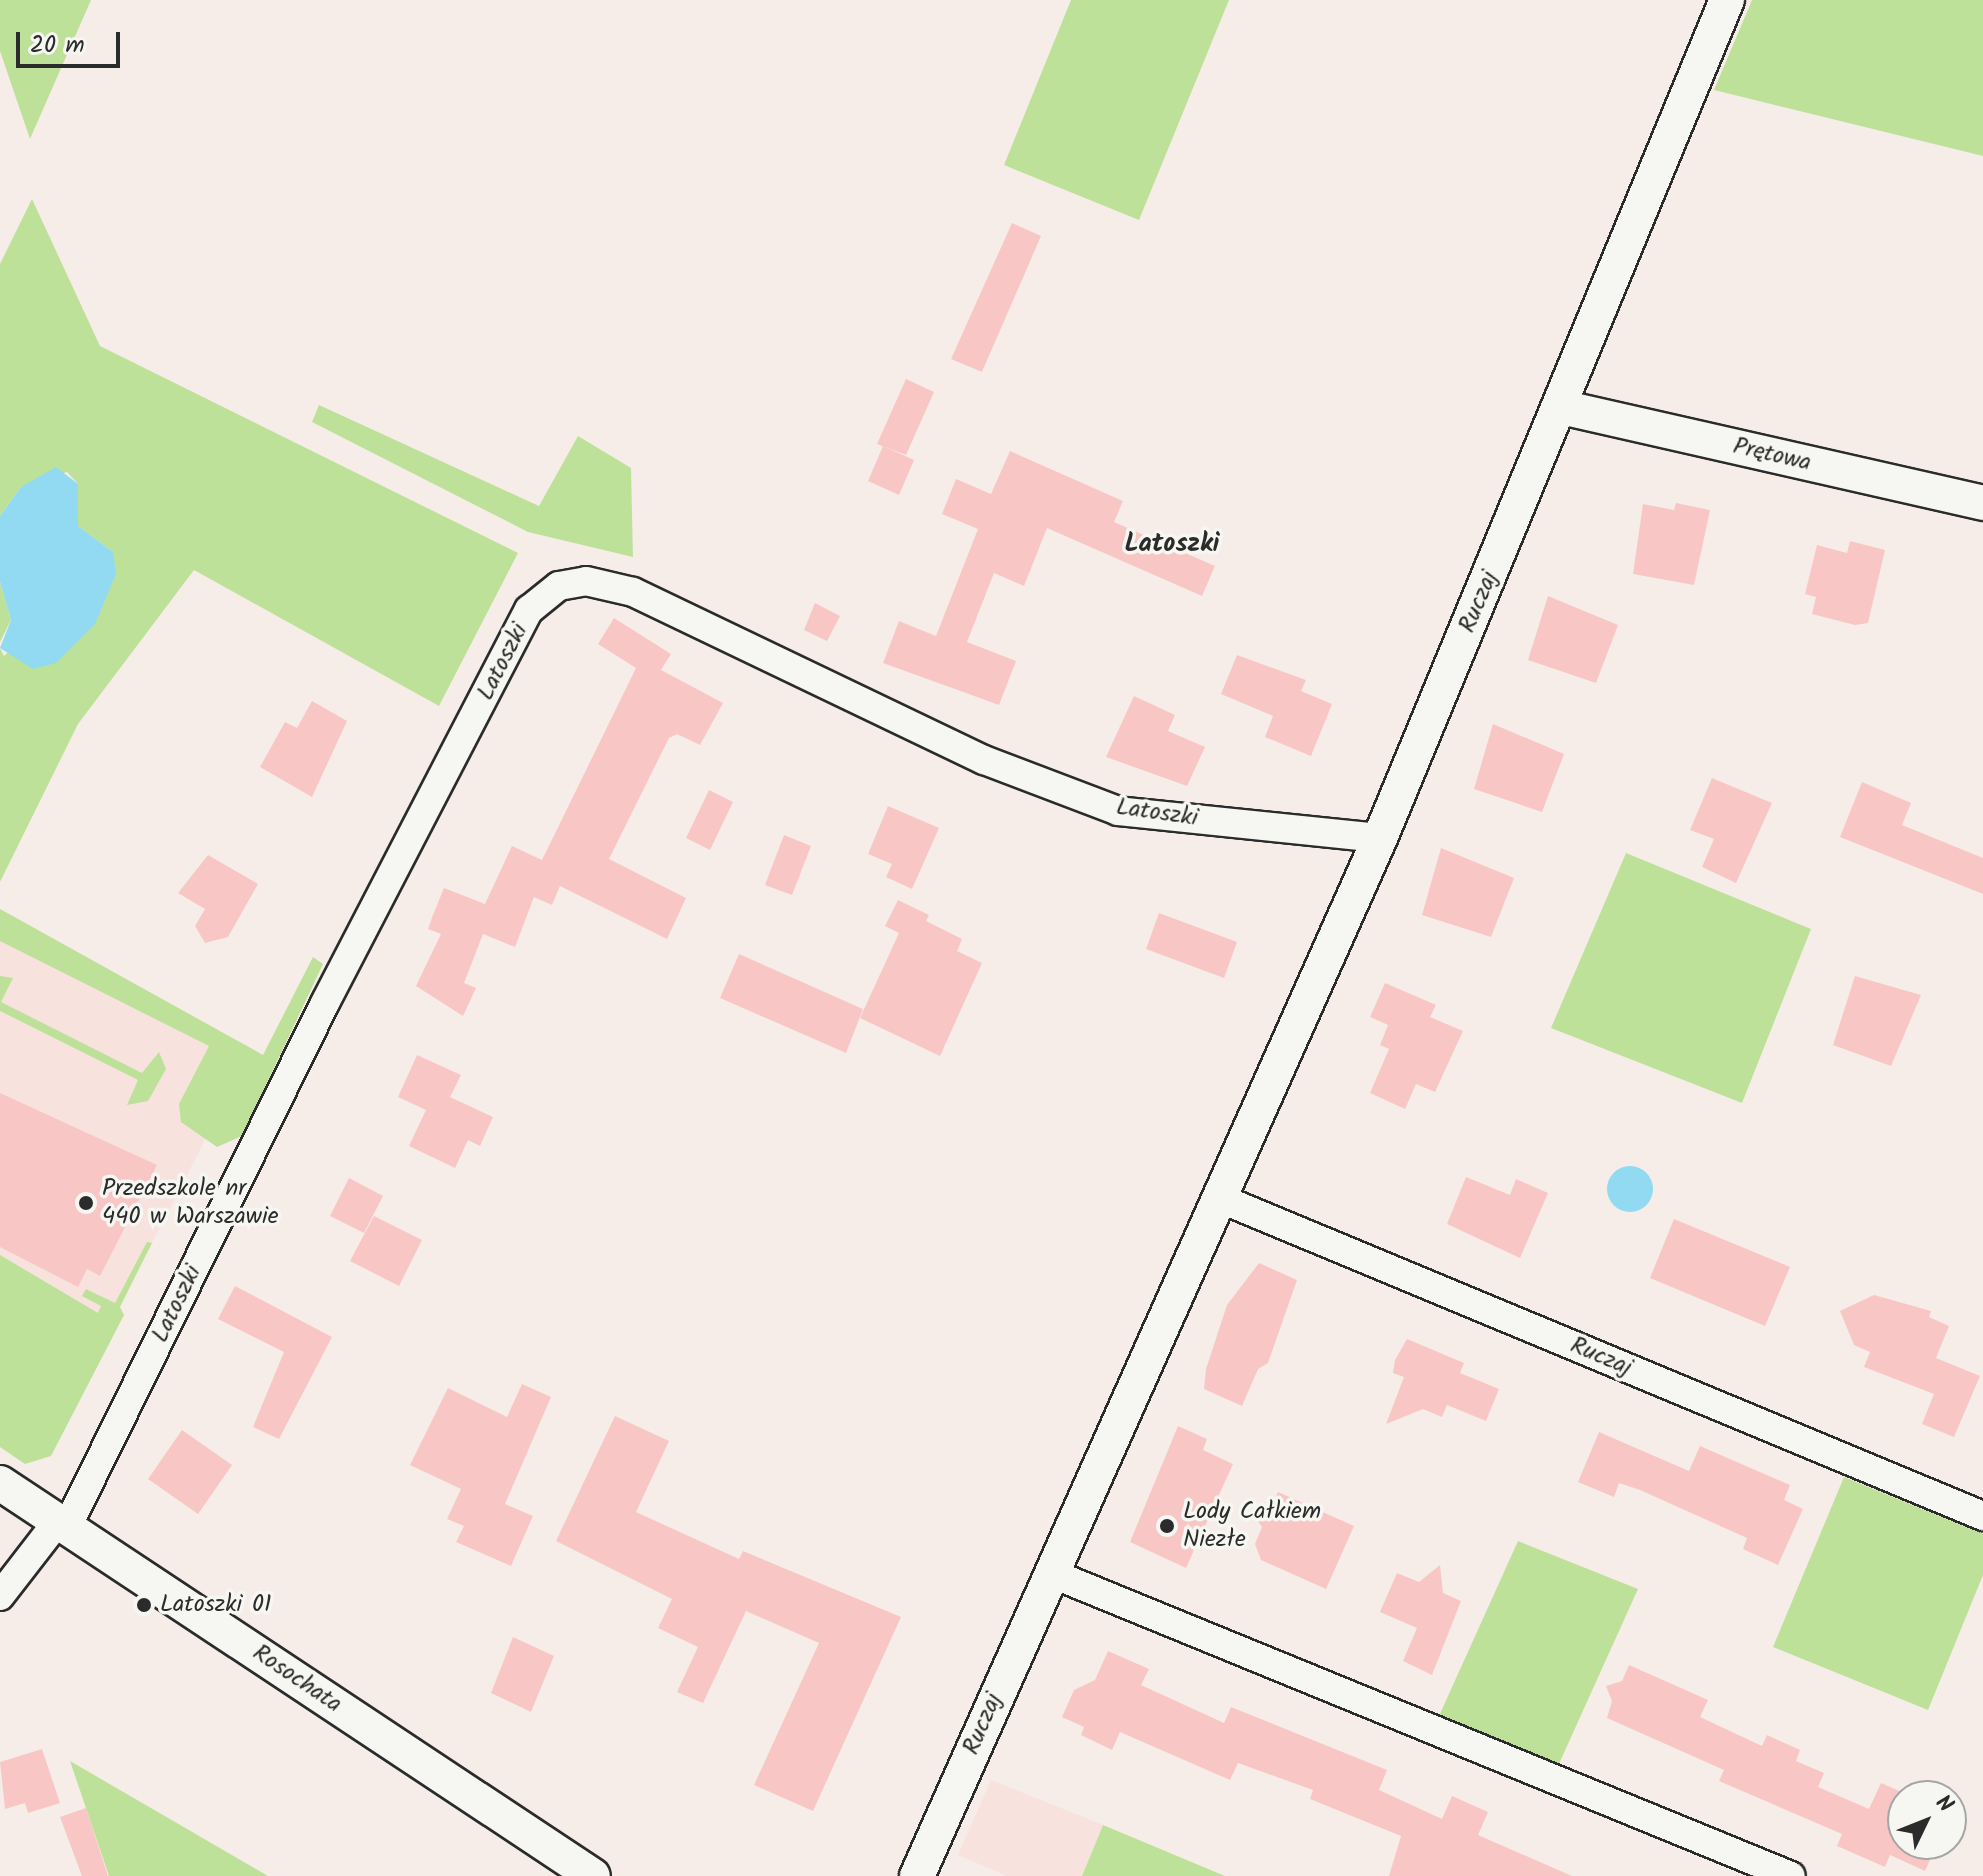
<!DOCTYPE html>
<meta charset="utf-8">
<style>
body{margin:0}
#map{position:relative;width:1983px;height:1876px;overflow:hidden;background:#f6ede9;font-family:Kalam,sans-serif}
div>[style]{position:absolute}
.built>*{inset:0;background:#f7e2de}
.green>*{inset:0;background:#bee19a}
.water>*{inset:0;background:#91daf2}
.round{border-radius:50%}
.building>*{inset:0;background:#f8c7c5}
.roads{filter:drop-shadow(2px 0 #2b2b2b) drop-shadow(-2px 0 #2b2b2b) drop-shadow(0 2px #2b2b2b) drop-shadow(0 -2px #2b2b2b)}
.minor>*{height:28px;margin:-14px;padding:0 14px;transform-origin:14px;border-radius:14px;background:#f6f6f2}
.tertiary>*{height:34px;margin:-17px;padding:0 17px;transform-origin:17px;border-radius:17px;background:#f6f6f2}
.dots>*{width:22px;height:22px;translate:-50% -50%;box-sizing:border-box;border:4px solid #f6f6f2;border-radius:50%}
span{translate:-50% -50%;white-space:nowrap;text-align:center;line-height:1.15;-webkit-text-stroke:7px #f6f6f2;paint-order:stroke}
.street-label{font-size:24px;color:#2b2b2b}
.poi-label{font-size:24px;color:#2b2b2b}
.left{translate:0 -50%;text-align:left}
.neighbourhood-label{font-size:26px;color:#2b2b2b;font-weight:700}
.north{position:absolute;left:1887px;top:1780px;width:80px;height:80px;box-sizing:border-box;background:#f6f6f2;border:2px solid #a5a5a2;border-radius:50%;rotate:47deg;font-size:22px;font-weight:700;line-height:32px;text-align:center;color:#2b2b2b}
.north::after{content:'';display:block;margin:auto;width:28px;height:36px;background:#2b2b2b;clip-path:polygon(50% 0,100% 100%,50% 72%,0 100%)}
.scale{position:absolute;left:16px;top:32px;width:104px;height:36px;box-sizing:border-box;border:4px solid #2b2b2b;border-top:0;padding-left:10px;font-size:24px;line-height:28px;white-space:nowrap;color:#2b2b2b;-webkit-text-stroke:6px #f6f6f2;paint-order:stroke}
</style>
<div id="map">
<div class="built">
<i style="clip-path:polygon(0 909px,263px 1055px,208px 1134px,45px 1451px,0 1432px)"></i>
<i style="clip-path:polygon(991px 1780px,1103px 1825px,1082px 1876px,1007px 1876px,958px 1855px)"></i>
</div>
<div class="green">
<i style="clip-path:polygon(0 0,91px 0,30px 139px,0 51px)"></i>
<i style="clip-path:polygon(1071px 0,1229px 0,1139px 220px,1004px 165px)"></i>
<i style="clip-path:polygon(1752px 0,1983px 0,1983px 156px,1714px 90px)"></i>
<i style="clip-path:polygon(32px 199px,100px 346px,518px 553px,439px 706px,194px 570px,78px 724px,0 882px,0 648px,4px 656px,113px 552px,78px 526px,78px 484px,67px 472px,21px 487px,0 516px,0 264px)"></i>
<i style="clip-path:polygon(319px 405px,539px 506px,578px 436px,631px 468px,633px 557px,528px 532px,312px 422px)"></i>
<i style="clip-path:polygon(0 582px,11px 620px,0 642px)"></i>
<i style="clip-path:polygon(1626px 853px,1811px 929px,1742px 1103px,1551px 1028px)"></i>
<i style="clip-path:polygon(0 909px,263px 1055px,313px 957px,323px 964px,242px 1136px,217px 1147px,181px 1122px,179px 1104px,209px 1046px,0 941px)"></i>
<i style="clip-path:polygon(0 976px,13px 978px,1px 1002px,142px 1073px,159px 1052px,166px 1069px,148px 1101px,127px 1105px,138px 1080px,0 1011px)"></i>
<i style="clip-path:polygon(147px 1242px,152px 1243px,120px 1307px,124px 1315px,51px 1456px,25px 1464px,0 1447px,0 1255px,98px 1313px,101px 1306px,82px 1296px,86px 1289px,115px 1303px)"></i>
<i style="clip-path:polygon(1844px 1477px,1983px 1534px,1983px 1575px,1928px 1710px,1773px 1647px)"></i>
<i style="clip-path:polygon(1518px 1541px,1638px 1589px,1558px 1766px,1439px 1716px)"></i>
<i style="clip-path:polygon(70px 1761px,268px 1876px,109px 1876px)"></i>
<i style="clip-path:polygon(1103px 1825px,1225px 1876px,1082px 1876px)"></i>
</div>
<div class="water">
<i style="clip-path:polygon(56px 467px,78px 484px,78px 526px,113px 552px,116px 574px,95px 624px,56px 663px,33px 669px,0 648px,11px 620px,0 582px,0 516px,21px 487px)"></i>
<i class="round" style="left:1607px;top:1166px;width:46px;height:46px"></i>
</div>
<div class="building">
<i style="clip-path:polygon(1012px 223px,1041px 236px,982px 372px,951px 359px)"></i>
<i style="clip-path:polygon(906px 379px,934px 392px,906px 455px,877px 444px)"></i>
<i style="clip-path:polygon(883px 446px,914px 460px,899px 495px,868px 481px)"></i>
<i style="clip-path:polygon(1010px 451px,1123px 501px,1114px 522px,1215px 566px,1202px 596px,1047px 528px,1024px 586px,994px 573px,967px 642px,1016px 661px,999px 705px,883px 663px,899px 621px,936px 636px,978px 529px,942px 514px,956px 479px,991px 494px)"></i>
<i style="clip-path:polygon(1676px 503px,1710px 510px,1694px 585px,1633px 574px,1643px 504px,1674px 510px)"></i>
<i style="clip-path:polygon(1850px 541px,1885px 550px,1868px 623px,1855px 625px,1812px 614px,1816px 597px,1805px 594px,1817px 545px,1847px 553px)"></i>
<i style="clip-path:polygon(1548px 596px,1618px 625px,1596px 683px,1528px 660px)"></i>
<i style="clip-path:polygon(815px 603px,840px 616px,827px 641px,804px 630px)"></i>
<i style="clip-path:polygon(614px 618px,671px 654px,661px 670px,723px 703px,700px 745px,677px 734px,669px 738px,609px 859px,686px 898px,667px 939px,560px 886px,552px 905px,534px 897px,515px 947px,483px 934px,464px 983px,476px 988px,463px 1016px,416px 986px,441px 934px,428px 929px,433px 915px,444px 888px,485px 904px,512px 846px,542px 860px,636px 668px,598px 644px)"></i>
<i style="clip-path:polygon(1237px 655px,1306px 680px,1301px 691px,1332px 704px,1311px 756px,1265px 737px,1273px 716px,1221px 694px)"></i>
<i style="clip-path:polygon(1134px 696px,1175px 715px,1168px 731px,1205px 747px,1187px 786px,1106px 757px)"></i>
<i style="clip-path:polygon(312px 701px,347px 721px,312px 797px,260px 767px,285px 722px,297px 728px)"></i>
<i style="clip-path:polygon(1493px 724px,1564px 754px,1542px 812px,1474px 789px)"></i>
<i style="clip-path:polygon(1712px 778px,1772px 803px,1736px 883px,1702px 867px,1714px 839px,1690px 830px)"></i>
<i style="clip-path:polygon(1862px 782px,1911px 803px,1902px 825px,1983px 858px,1983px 894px,1840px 837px)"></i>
<i style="clip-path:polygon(709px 790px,733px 802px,710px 850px,686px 838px)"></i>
<i style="clip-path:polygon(888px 806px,939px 828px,912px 889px,886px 877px,892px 864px,868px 854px)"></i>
<i style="clip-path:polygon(784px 835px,811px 846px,792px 895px,765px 885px)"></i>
<i style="clip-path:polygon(1441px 848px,1514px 878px,1491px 937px,1422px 915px)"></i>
<i style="clip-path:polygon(208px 855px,258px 884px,228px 937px,205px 943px,195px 926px,205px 909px,178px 893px)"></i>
<i style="clip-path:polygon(898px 900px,929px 915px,926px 921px,962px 939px,957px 951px,982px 963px,940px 1056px,860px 1018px,899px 933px,885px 926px)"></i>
<i style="clip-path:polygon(1159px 913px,1237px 942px,1224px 978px,1146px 949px)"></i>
<i style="clip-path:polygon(739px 954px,863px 1009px,846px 1053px,720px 998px)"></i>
<i style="clip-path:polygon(1855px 976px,1921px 995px,1891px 1066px,1833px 1045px)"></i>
<i style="clip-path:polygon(1385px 983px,1436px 1005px,1430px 1017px,1463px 1031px,1435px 1092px,1416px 1084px,1405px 1109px,1370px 1093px,1389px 1049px,1380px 1045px,1388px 1025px,1370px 1017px)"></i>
<i style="clip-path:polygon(417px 1055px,461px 1075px,450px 1097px,493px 1117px,480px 1146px,468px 1140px,455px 1168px,409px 1146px,426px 1110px,398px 1097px)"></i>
<i style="clip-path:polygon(0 1093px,157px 1165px,100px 1276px,87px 1269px,78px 1287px,0 1247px)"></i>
<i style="clip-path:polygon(1466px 1177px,1510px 1195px,1516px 1179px,1548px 1193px,1520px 1258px,1447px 1224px)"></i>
<i style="clip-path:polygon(349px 1178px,383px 1196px,364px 1233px,330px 1216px)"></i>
<i style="clip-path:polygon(374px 1216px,422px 1240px,399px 1286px,350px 1261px)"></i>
<i style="clip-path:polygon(1674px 1219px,1790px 1267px,1765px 1326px,1650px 1278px)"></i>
<i style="clip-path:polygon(1259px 1263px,1297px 1280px,1268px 1363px,1258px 1369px,1242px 1406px,1204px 1389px,1206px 1369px,1227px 1305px)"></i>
<i style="clip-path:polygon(235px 1286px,332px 1337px,279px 1439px,253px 1427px,284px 1352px,218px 1319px)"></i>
<i style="clip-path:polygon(1874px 1295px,1931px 1311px,1929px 1317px,1949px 1326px,1936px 1358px,1980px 1376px,1954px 1437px,1922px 1424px,1934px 1394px,1864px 1367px,1870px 1352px,1854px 1345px,1840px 1311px)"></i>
<i style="clip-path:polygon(1407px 1339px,1464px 1363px,1460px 1373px,1499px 1389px,1486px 1421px,1447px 1405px,1442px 1417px,1423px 1409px,1386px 1424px,1404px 1377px,1393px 1373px,1395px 1360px)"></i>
<i style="clip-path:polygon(522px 1384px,551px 1397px,505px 1504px,533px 1516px,511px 1566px,456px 1542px,464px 1526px,447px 1519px,461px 1489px,410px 1465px,448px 1388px,507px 1417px)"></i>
<i style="clip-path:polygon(615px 1416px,669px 1441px,636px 1512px,739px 1559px,743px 1551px,901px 1617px,813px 1811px,754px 1785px,819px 1643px,746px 1611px,703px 1703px,677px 1692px,698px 1647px,658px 1628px,672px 1599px,556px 1541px)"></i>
<i style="clip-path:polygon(1178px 1426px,1207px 1439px,1203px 1450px,1233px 1464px,1186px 1568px,1130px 1542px)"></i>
<i style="clip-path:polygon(182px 1430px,232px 1465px,198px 1514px,148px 1479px)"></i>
<i style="clip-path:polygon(1599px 1432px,1689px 1471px,1700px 1446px,1790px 1485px,1784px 1500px,1803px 1509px,1778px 1565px,1743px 1549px,1747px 1538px,1640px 1490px,1619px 1483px,1614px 1497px,1578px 1482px)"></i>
<i style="clip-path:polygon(1278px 1492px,1354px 1526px,1326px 1589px,1261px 1560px,1255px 1544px,1262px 1527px,1253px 1514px,1270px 1511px)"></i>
<i style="clip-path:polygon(1440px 1565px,1443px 1593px,1461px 1601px,1432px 1675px,1403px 1661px,1417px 1628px,1380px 1612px,1397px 1573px,1419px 1582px)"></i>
<i style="clip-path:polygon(513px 1637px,554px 1656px,531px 1712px,491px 1693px)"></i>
<i style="clip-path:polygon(1108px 1651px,1149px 1669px,1141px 1685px,1224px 1723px,1231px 1707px,1387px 1770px,1379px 1790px,1442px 1819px,1452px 1796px,1488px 1812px,1478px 1835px,1572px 1876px,1389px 1876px,1401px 1836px,1310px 1799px,1313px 1790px,1238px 1763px,1230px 1780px,1120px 1732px,1112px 1750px,1081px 1735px,1084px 1727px,1062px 1717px,1074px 1690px,1095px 1680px)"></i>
<i style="clip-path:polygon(1629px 1665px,1708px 1700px,1700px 1717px,1762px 1746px,1767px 1735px,1800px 1750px,1796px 1761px,1824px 1773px,1818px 1787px,1869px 1809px,1881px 1783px,1911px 1796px,1903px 1796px,1903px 1844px,1937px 1844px,1925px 1871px,1890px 1855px,1885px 1867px,1837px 1846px,1842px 1834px,1719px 1781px,1724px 1770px,1607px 1718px,1612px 1701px,1606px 1686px,1622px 1681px)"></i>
<i style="clip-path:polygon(42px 1749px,60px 1803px,28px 1813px,25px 1803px,5px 1809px,0 1762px)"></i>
<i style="clip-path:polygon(86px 1808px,108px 1876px,82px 1876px,60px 1817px)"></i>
</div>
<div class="roads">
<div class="minor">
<i style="left:1219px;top:1198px;width:828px;rotate:22.6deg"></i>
<i style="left:67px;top:1527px;width:584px;rotate:-63.79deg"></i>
<i style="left:325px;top:1003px;width:443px;rotate:-62.6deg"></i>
<i style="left:529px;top:610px;width:38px;rotate:-39deg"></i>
<i style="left:559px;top:586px;width:27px;rotate:-10deg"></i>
<i style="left:586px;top:581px;width:48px;rotate:13.2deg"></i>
<i style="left:633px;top:592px;width:389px;rotate:25.6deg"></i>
<i style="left:984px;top:760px;width:143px;rotate:20.8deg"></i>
<i style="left:1118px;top:811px;width:263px;rotate:5.9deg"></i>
<i style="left:1053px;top:1574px;width:797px;rotate:22.26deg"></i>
<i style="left:0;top:1596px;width:95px;rotate:-52.3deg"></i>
</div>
<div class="tertiary">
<i style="left:1561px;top:407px;width:433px;rotate:12.8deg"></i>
<i style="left:0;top:1483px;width:711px;rotate:33.53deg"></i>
<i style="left:917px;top:1876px;width:1137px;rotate:-65.96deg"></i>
<i style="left:1380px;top:838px;width:907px;rotate:-67.51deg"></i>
</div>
</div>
<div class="dots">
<i style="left:86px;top:1203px;background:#2b2b2b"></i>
<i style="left:1167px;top:1526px;background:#2b2b2b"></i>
<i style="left:144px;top:1605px;background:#2b2b2b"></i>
</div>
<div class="street-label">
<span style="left:1772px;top:455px;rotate:13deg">Prętowa</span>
<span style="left:1479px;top:602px;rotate:-67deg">Ruczaj</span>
<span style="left:503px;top:662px;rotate:-63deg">Latoszki</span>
<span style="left:1157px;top:813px;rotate:8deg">Latoszki</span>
<span style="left:177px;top:1304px;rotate:-64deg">Latoszki</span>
<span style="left:1601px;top:1357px;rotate:23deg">Ruczaj</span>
<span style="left:297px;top:1679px;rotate:34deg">Rosochata</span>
<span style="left:983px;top:1724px;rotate:-67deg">Ruczaj</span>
</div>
<div class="poi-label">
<span class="left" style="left:102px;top:1203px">Przedszkole nr<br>440 w Warszawie</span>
<span class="left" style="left:1183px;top:1526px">Lody Całkiem<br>Niezłe</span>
<span class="left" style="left:160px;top:1605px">Latoszki 01</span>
</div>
<div class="neighbourhood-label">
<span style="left:1172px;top:545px">Latoszki</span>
</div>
<div class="north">N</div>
<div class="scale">20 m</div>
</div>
